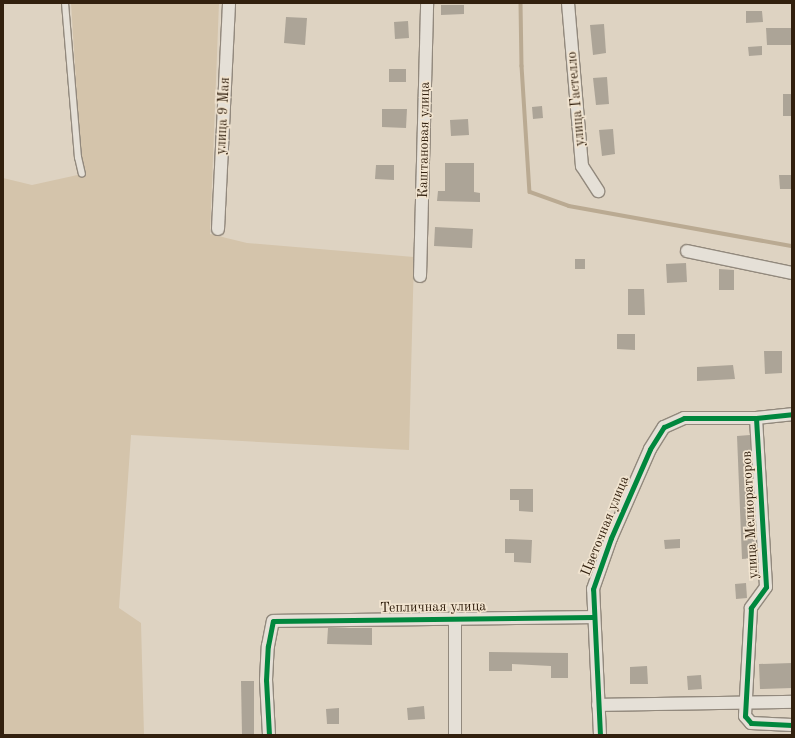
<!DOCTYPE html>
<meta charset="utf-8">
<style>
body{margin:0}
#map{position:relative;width:795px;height:738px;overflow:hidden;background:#ded3c2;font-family:"Old Standard TT",serif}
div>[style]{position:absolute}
.green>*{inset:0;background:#d4c4ab}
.stream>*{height:3.5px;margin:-1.75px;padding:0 1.75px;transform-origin:1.75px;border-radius:1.75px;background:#baaa92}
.building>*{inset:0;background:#aca497}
.roads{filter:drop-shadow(1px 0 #92897d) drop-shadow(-1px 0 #92897d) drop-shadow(0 1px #92897d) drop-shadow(0 -1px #92897d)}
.lane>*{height:6px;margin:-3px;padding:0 3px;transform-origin:3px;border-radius:3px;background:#e5e0d7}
.street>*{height:12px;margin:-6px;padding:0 6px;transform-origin:6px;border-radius:6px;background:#e5e0d7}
.cycleway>*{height:5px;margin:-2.5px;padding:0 2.5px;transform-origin:2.5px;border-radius:2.5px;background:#00873e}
span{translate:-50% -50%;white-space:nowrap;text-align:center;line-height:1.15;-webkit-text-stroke:3.5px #f1e4d0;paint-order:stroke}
.street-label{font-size:14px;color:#32200e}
.frame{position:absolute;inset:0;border:4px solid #32200e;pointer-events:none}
</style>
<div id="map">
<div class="green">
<i style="clip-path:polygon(71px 3px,219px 3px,210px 234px,247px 243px,414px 257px,409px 450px,131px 435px,119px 608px,141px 623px,144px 735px,3px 735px,3px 178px,32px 185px,82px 174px)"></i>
</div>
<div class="stream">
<i style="left:521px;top:3px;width:63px;rotate:89.1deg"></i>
<i style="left:522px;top:66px;width:126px;rotate:86.4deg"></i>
<i style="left:530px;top:192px;width:41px;rotate:19.7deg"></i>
<i style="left:569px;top:206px;width:227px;rotate:10.2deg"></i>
</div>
<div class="building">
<i style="clip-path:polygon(441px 5px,464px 5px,464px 14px,441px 15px)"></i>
<i style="clip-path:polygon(746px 11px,762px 11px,763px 22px,746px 23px)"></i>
<i style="clip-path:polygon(286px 17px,307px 18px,305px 45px,284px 43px)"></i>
<i style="clip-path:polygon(408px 21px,409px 38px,395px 39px,394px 22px)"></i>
<i style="clip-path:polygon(604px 24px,606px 53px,593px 55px,590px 25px)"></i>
<i style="clip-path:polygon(766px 28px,792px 28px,792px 45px,767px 45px)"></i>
<i style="clip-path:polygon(762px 46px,762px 55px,749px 56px,748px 47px)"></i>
<i style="clip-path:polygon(389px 69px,406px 69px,406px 82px,389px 82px)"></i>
<i style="clip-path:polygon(607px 77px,609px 104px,596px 105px,593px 78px)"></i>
<i style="clip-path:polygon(783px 94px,792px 94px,792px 116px,783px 116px)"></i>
<i style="clip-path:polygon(542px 106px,543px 118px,533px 119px,532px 107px)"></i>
<i style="clip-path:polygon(382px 109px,407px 109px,406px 128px,382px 127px)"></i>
<i style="clip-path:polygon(468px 119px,469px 135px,451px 136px,450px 120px)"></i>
<i style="clip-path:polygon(613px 129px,615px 154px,602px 156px,599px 130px)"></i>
<i style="clip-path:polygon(445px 163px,474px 163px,474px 192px,480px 193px,480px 202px,437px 201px,438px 191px,445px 191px)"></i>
<i style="clip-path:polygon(376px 165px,394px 165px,394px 180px,375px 179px)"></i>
<i style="clip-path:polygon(779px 175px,792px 175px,792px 189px,780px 189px)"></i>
<i style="clip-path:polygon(435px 227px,473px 229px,472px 248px,434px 246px)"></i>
<i style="clip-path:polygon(575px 259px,585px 259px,585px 269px,575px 269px)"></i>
<i style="clip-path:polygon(686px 263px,687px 282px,667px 283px,666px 264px)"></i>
<i style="clip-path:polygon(719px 269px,734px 270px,734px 290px,719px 290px)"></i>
<i style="clip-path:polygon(628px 289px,644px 289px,645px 315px,628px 315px)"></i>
<i style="clip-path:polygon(617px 334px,635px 334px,635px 350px,617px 349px)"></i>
<i style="clip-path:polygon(764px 351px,782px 351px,782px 373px,765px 374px)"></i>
<i style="clip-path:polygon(733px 365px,735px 379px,697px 381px,697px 367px)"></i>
<i style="clip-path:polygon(750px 435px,755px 558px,742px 559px,737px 436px)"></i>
<i style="clip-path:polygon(510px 489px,533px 489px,533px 512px,519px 511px,519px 500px,510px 500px)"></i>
<i style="clip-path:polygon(505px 539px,532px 540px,531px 563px,514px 562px,514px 553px,505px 553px)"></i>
<i style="clip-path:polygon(680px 539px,680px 548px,665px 549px,664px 540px)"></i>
<i style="clip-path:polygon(746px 583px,747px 598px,736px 599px,735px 584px)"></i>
<i style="clip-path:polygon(328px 628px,372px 628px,372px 645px,327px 644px)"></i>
<i style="clip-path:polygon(489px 652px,568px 653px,568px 678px,551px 678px,551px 666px,512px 664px,512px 671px,489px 671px)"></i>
<i style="clip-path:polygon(792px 663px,792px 688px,760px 689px,759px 664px)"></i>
<i style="clip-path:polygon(647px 666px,648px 684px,630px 684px,630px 667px)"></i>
<i style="clip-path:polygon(701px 675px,702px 689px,688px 690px,687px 676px)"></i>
<i style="clip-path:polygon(241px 681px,254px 681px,254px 735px,242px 735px)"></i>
<i style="clip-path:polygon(424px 706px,425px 719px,408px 720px,407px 708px)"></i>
<i style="clip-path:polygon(339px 708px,339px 724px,327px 724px,326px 709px)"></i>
</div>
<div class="roads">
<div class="lane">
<i style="left:65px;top:3px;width:155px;rotate:85.2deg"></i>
<i style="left:78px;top:157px;width:17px;rotate:77deg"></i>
</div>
<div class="street">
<i style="left:568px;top:3px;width:164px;rotate:85.1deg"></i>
<i style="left:582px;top:166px;width:30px;rotate:57deg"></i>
<i style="left:218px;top:229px;width:226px;rotate:-87.2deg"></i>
<i style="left:687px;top:251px;width:107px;rotate:11.8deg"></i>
<i style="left:420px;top:276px;width:273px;rotate:-88.5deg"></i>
<i style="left:756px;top:418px;width:169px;rotate:86.6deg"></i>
<i style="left:766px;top:587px;width:26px;rotate:126deg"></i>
<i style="left:751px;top:608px;width:108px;rotate:93.2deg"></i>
<i style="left:745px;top:716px;width:9px;rotate:49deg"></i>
<i style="left:751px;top:723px;width:41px;rotate:2.8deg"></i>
<i style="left:598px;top:705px;width:194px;rotate:-0.9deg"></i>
<i style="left:269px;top:735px;width:55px;rotate:-93.1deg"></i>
<i style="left:266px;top:680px;width:34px;rotate:-87deg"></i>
<i style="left:268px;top:646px;width:25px;rotate:-79deg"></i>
<i style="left:273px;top:621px;width:320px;rotate:-0.7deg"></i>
<i style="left:455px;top:735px;width:117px;rotate:-90deg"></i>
<i style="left:600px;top:735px;width:146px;rotate:-92.7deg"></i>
<i style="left:593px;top:589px;width:54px;rotate:-70.6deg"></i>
<i style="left:611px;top:538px;width:97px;rotate:-66.3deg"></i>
<i style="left:650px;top:449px;width:26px;rotate:-58deg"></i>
<i style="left:664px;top:427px;width:22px;rotate:-24deg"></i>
<i style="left:684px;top:418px;width:72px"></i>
<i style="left:756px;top:418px;width:36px;rotate:-6deg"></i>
</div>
</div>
<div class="cycleway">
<i style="left:756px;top:418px;width:169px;rotate:86.6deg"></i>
<i style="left:766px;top:587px;width:26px;rotate:126deg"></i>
<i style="left:751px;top:608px;width:108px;rotate:93.2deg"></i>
<i style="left:745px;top:716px;width:9px;rotate:49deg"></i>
<i style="left:751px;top:723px;width:41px;rotate:2.8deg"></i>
<i style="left:269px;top:735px;width:55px;rotate:-93.1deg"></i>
<i style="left:266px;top:680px;width:34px;rotate:-87deg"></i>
<i style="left:268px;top:646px;width:25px;rotate:-79deg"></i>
<i style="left:273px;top:621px;width:320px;rotate:-0.7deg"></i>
<i style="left:600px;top:735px;width:146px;rotate:-92.7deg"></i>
<i style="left:593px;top:589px;width:54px;rotate:-70.6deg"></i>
<i style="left:611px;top:538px;width:97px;rotate:-66.3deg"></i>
<i style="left:650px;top:449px;width:26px;rotate:-58deg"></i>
<i style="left:664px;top:427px;width:22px;rotate:-24deg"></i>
<i style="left:684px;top:418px;width:72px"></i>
<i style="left:756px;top:418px;width:36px;rotate:-6deg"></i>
</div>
<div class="street-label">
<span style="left:576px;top:99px;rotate:-95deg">улица Гастелло</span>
<span style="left:223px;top:116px;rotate:-87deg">улица 9 Мая</span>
<span style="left:424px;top:140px;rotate:-89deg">Каштановая улица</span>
<span style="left:750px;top:515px;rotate:-93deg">улица Мелиораторов</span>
<span style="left:605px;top:526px;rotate:-68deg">Цветочная улица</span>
<span style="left:433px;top:607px;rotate:-1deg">Тепличная улица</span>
</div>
<div class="frame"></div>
</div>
